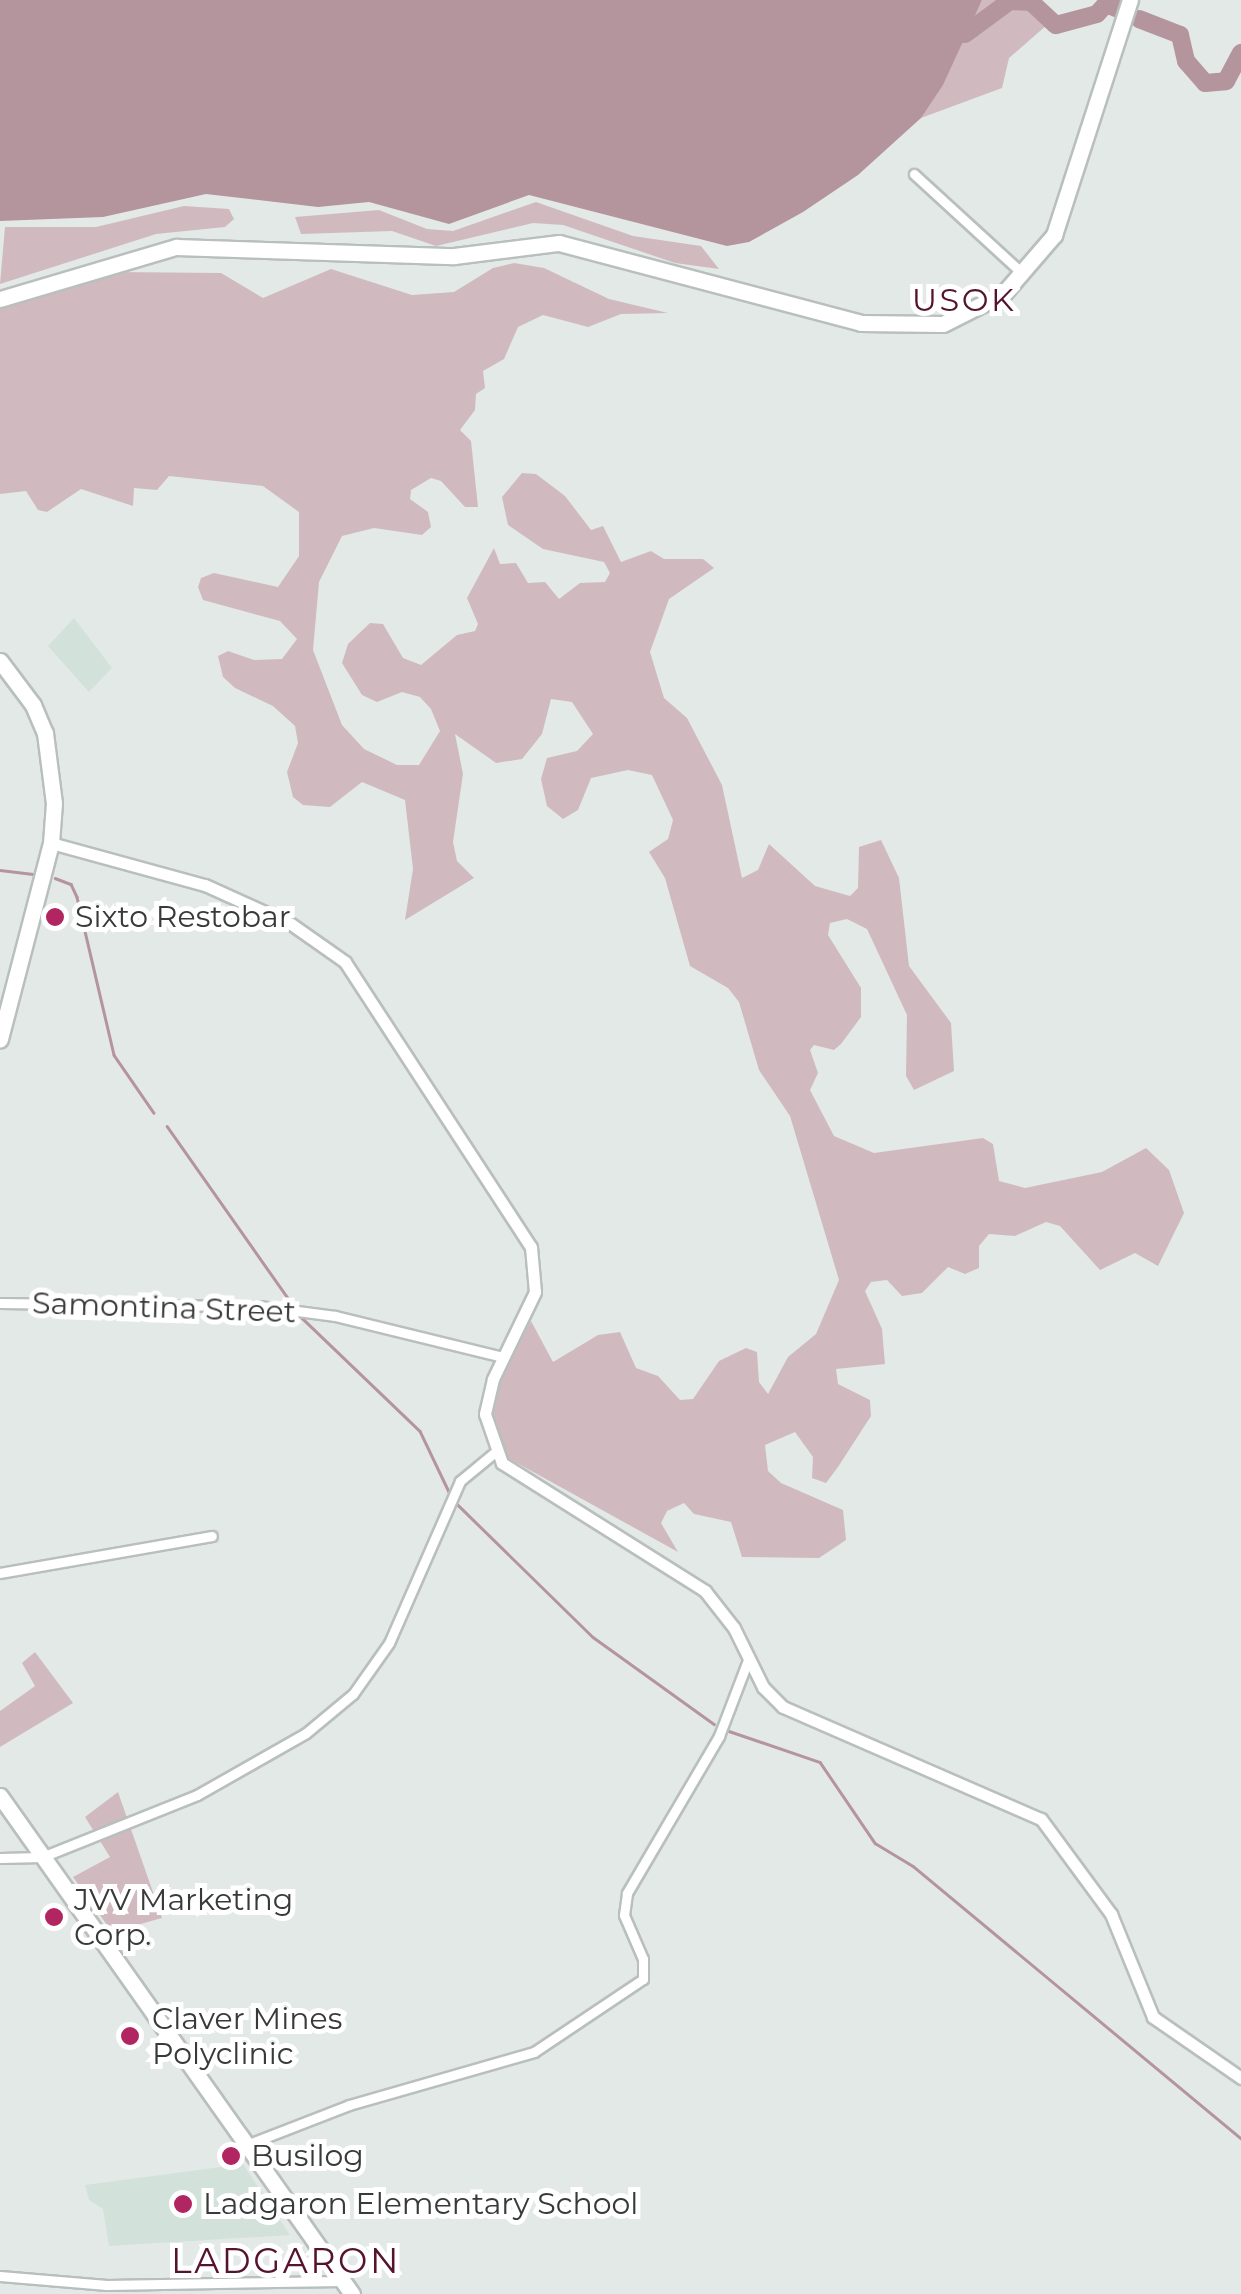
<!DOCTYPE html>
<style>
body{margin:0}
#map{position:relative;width:1241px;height:2294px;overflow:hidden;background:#e3e9e7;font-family:Montserrat,sans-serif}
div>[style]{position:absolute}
.built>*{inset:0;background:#d3e1db}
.green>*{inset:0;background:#d0bac0}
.water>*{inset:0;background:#b5959d}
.stream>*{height:2.5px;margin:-1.25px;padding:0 1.25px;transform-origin:1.25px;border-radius:1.25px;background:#b5959d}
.river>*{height:18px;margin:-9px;padding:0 9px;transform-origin:9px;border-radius:9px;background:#b5959d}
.roads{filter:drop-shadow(2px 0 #b9bfbd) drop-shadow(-2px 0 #b9bfbd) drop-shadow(0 2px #b9bfbd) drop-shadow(0 -2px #b9bfbd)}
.minor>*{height:9px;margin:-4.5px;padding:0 4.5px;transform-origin:4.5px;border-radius:4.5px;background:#fff}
.tertiary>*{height:11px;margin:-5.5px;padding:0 5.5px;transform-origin:5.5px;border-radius:5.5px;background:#fff}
.trunk>*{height:15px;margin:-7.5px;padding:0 7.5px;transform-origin:7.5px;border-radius:7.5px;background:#fff}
.dots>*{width:28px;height:28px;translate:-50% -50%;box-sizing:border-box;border:5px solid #fff;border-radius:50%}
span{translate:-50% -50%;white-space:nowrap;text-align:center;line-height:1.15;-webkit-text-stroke:10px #fff;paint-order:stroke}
.poi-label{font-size:30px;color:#383a39}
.left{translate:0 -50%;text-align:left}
.street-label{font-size:30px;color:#383a39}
.neighbourhood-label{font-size:32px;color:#55132d;letter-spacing:2.5px}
.quarter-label{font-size:35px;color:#55132d;letter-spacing:2.5px}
</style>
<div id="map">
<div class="built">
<i style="clip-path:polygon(74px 618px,112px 668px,89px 692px,48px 646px)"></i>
<i style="clip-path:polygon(243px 2164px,290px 2235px,109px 2246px,103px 2209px,89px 2200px,85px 2185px)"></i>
</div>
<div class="green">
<i style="clip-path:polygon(982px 0,1041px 0,1048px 24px,1009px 58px,1002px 88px,921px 118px)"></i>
<i style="clip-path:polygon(536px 202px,633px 236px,701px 246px,719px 269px,675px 263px,563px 225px,533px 223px,436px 246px,392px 231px,301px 234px,295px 217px,379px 210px,427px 229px,453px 231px)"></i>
<i style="clip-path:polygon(184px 206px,229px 209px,234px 219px,225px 227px,156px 234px,0 284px,5px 227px,96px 227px)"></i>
<i style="clip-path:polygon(514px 263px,544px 268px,609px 299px,668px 313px,621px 314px,588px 327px,543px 315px,518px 327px,504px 359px,483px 371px,485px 388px,476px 394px,475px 410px,460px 430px,471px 441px,478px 507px,465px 507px,441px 481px,431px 478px,411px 490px,410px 499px,428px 512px,431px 527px,422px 535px,374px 528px,342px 536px,319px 582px,313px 650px,342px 725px,364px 749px,397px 765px,419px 765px,440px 731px,431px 709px,420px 697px,402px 692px,377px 702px,362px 695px,342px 663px,348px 644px,370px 623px,383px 624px,403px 658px,421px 665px,457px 635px,475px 631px,478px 624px,467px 598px,494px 548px,500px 564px,516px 563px,528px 583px,545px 582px,559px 599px,580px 583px,605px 582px,610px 573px,604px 562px,543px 549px,508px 525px,502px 497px,522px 473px,536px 474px,565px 496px,591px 530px,603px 526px,621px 562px,651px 551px,664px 559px,703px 559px,714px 568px,669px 599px,650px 652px,664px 698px,687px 718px,722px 785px,742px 878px,758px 870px,769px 844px,815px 886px,850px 896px,858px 888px,859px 847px,881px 840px,899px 878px,909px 966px,951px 1023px,954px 1071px,914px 1090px,906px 1076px,907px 1015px,867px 929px,847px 919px,830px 923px,828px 935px,861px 988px,861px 1017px,841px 1044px,834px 1050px,814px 1045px,810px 1050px,818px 1073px,810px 1090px,834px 1136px,874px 1153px,983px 1138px,993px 1144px,999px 1181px,1025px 1188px,1102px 1172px,1146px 1148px,1169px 1170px,1184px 1213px,1158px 1266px,1135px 1253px,1100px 1270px,1060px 1226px,1046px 1222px,1015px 1236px,989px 1234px,979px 1246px,979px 1268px,965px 1274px,948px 1267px,922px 1293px,902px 1296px,887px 1280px,871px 1282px,865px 1291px,882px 1329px,885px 1364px,836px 1369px,838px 1384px,870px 1400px,871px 1416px,838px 1467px,826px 1483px,812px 1478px,813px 1457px,795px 1432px,765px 1445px,768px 1471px,781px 1483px,843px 1510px,846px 1540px,819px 1558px,742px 1557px,731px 1522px,694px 1514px,684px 1503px,667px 1511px,661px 1523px,678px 1552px,508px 1458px,491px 1420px,493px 1392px,531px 1321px,553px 1362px,598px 1335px,620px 1332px,636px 1368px,658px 1376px,680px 1400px,693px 1399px,719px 1361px,746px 1348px,757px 1352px,759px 1382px,768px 1394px,788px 1357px,816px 1334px,839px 1280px,790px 1116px,759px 1070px,739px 1002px,728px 988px,690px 966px,665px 878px,649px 852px,668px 839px,673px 820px,652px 775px,628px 770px,591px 778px,578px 810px,563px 819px,547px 806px,541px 779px,547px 758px,577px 751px,593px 734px,572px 702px,551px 699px,542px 734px,522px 759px,496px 763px,455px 734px,463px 774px,453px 842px,457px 861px,474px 878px,405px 920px,413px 869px,405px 800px,362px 782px,330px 807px,303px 805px,293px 797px,287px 772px,298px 743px,295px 726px,273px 706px,235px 688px,223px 677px,218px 656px,228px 651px,254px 660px,282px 659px,297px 639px,280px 621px,203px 600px,198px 587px,201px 578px,214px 573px,278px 587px,299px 556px,299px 512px,263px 486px,169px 476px,157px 490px,134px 488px,133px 506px,81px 489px,47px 512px,38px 510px,26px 491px,0 494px,0 307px,115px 272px,221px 273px,263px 298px,331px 269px,412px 295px,454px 292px,493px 268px)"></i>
<i style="clip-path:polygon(35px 1652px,73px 1703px,0 1747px,0 1711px,35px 1686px,22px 1663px)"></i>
<i style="clip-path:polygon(118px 1792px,162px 1918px,112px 1932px,73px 1877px,110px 1857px,85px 1817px)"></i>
</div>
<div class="water">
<i style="clip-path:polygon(0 0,982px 0,943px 85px,921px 118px,858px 175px,803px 212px,749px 242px,727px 246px,529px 195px,449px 224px,369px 202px,318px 207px,206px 194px,103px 217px,0 221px)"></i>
</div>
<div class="stream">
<i style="left:0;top:870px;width:35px;rotate:7deg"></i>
<i style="left:55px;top:878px;width:17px;rotate:21deg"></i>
<i style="left:71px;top:884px;width:14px;rotate:65deg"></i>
<i style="left:77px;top:897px;width:162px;rotate:76.8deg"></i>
<i style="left:114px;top:1055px;width:70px;rotate:55.4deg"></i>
<i style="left:167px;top:1126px;width:219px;rotate:54.9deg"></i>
<i style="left:300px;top:1316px;width:166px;rotate:43.8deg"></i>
<i style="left:420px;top:1431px;width:70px;rotate:64.5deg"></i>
<i style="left:454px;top:1501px;width:194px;rotate:44.4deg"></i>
<i style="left:593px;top:1637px;width:149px;rotate:35.7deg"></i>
<i style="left:726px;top:1730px;width:99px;rotate:18.8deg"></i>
<i style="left:820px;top:1762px;width:98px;rotate:55.8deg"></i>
<i style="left:875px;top:1843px;width:44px;rotate:31.2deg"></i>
<i style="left:913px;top:1866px;width:426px;rotate:39.7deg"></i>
</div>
<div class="river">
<i style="left:1139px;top:19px;width:44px;rotate:21.3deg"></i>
<i style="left:1180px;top:35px;width:27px;rotate:77deg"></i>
<i style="left:1186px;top:61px;width:29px;rotate:49deg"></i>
<i style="left:1205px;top:83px;width:21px;rotate:-5deg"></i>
<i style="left:1226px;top:81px;width:32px;rotate:-62deg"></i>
<i style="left:965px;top:34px;width:56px;rotate:-36.3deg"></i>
<i style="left:1010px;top:1px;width:21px;rotate:3deg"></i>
<i style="left:1031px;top:2px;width:34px;rotate:43deg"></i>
<i style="left:1056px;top:25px;width:42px;rotate:-15deg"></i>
<i style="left:1097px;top:14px;width:13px;rotate:-48deg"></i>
<i style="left:1106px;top:4px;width:11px;rotate:22deg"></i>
</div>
<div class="roads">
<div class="minor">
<i style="left:914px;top:174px;width:147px;rotate:42.5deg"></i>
<i style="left:0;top:1303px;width:259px;rotate:0.7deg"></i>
<i style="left:259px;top:1306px;width:77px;rotate:7.5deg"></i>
<i style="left:335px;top:1316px;width:173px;rotate:13.7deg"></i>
<i style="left:0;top:1573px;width:215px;rotate:-9.9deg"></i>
<i style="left:0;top:1858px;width:42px;rotate:-1.4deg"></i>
<i style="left:42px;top:1857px;width:167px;rotate:-21.8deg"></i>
<i style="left:197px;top:1795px;width:125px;rotate:-29.6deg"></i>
<i style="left:306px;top:1733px;width:61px;rotate:-39.7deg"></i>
<i style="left:353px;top:1694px;width:62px;rotate:-54.8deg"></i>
<i style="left:389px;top:1643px;width:177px;rotate:-66.3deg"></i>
<i style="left:460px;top:1481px;width:45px;rotate:-39.6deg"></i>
<i style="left:246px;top:2145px;width:110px;rotate:-21.2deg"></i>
<i style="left:349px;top:2105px;width:192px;rotate:-16deg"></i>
<i style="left:534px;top:2052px;width:131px;rotate:-33.8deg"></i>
<i style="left:643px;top:1979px;width:20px;rotate:-90deg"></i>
<i style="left:643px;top:1959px;width:48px;rotate:-113.4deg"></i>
<i style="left:624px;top:1915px;width:22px;rotate:-82deg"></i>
<i style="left:627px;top:1893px;width:182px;rotate:-59.6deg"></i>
<i style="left:719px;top:1736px;width:81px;rotate:-69.1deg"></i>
<i style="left:0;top:2276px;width:107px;rotate:4.8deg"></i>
<i style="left:107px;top:2285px;width:235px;rotate:-1deg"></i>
</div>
<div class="tertiary">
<i style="left:51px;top:843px;width:160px;rotate:15.3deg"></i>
<i style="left:205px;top:885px;width:94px;rotate:24.4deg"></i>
<i style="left:291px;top:924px;width:66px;rotate:35.1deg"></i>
<i style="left:345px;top:962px;width:340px;rotate:56.9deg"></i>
<i style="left:531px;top:1247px;width:45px;rotate:84.9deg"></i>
<i style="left:535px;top:1292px;width:97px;rotate:115.8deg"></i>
<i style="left:493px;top:1379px;width:36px;rotate:103deg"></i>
<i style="left:485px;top:1414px;width:52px;rotate:70.9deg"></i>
<i style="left:502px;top:1463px;width:240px;rotate:32.2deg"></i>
<i style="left:705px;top:1591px;width:47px;rotate:51.9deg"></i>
<i style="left:734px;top:1628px;width:66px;rotate:63.8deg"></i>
<i style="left:763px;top:1687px;width:28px;rotate:45deg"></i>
<i style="left:783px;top:1707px;width:281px;rotate:23.5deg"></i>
<i style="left:1041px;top:1819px;width:118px;rotate:53.6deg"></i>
<i style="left:1111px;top:1914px;width:111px;rotate:67.8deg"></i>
<i style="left:1153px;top:2017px;width:107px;rotate:34.7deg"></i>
</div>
<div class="trunk">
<i style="left:0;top:299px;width:184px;rotate:-16.5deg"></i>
<i style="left:176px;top:247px;width:278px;rotate:1.9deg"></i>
<i style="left:454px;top:256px;width:106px;rotate:-7.1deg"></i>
<i style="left:559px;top:243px;width:312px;rotate:14.8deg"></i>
<i style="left:861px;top:323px;width:82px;rotate:0.7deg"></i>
<i style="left:943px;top:324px;width:68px;rotate:-26.9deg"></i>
<i style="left:1004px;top:293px;width:77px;rotate:-49.2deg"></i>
<i style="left:1054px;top:235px;width:247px;rotate:-72.1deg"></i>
<i style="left:0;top:661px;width:55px;rotate:53.1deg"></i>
<i style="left:33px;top:705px;width:30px;rotate:67deg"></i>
<i style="left:45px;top:733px;width:71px;rotate:82.7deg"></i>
<i style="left:54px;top:803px;width:40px;rotate:94.3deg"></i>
<i style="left:51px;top:843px;width:203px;rotate:104.6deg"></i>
<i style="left:0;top:1796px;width:610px;rotate:54.75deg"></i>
</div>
</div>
<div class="dots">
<i style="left:55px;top:917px;background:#b12561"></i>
<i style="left:54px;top:1917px;background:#b12561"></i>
<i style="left:130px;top:2036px;background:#b12561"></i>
<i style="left:231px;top:2156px;background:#b12561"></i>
<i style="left:183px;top:2204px;background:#b12561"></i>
</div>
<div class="poi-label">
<span class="left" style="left:75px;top:917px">Sixto Restobar</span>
<span class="left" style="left:74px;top:1917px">JVV Marketing<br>Corp.</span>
<span class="left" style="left:152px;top:2036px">Claver Mines<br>Polyclinic</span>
<span class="left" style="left:251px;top:2156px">Busilog</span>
<span class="left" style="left:203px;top:2204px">Ladgaron Elementary School</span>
</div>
<div class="street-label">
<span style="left:164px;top:1308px;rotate:2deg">Samontina Street</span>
</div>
<div class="neighbourhood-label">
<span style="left:964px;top:300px">USOK</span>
</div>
<div class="quarter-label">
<span style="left:286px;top:2261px">LADGARON</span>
</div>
</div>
